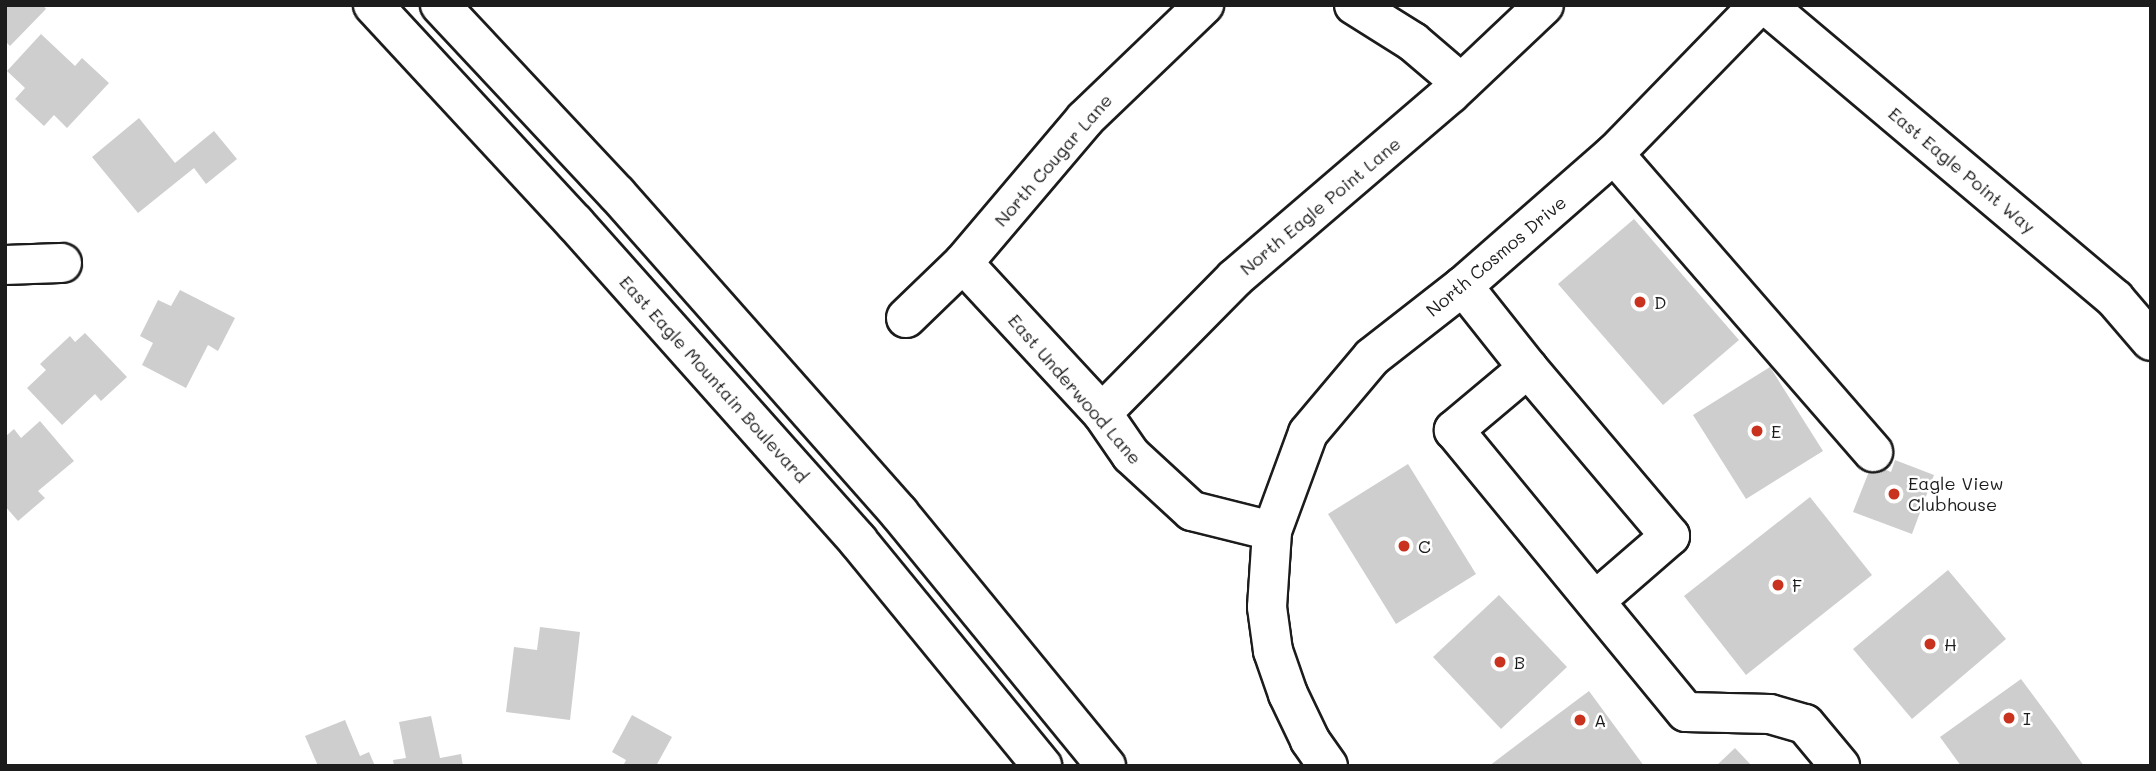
<!DOCTYPE html>
<style>
body{margin:0}
#map{position:relative;width:2156px;height:771px;overflow:hidden;background:#fff;font-family:Mali,sans-serif}
div>[style]{position:absolute}
.building>*{inset:0;background:#cecece}
.roads{filter:drop-shadow(2px 0 #1c1c1c) drop-shadow(-2px 0 #1c1c1c) drop-shadow(0 2px #1c1c1c) drop-shadow(0 -2px #1c1c1c)}
.minor>*{height:38px;margin:-19px;padding:0 19px;transform-origin:19px;border-radius:19px;background:#fff}
.dots>*{width:19px;height:19px;translate:-50% -50%;box-sizing:border-box;border:4px solid #fff;border-radius:50%}
span{translate:-50% -50%;white-space:nowrap;text-align:center;line-height:1.15;-webkit-text-stroke:5px #fff;paint-order:stroke}
.street-label{font-size:18px;color:#1c1c1c}
.poi-label{font-size:18px;color:#1c1c1c}
.left{translate:0 -50%;text-align:left}
.frame{position:absolute;inset:0;border:7px solid #1c1c1c;pointer-events:none}
</style>
<div id="map">
<div class="building">
<i style="clip-path:polygon(5px 5px,43px 5px,46px 9px,10px 46px,5px 41px)"></i>
<i style="clip-path:polygon(41px 34px,75px 66px,82px 58px,109px 83px,67px 128px,54px 115px,44px 126px,15px 99px,25px 88px,7px 71px)"></i>
<i style="clip-path:polygon(139px 118px,175px 163px,214px 131px,237px 159px,206px 184px,194px 168px,138px 213px,92px 157px)"></i>
<i style="clip-path:polygon(1634px 219px,1739px 340px,1663px 405px,1558px 284px)"></i>
<i style="clip-path:polygon(180px 290px,235px 318px,218px 351px,208px 345px,186px 388px,142px 365px,153px 343px,140px 336px,158px 300px,171px 306px)"></i>
<i style="clip-path:polygon(85px 333px,127px 377px,101px 401px,95px 394px,62px 425px,27px 388px,46px 370px,40px 364px,70px 336px,75px 342px)"></i>
<i style="clip-path:polygon(1770px 367px,1823px 451px,1746px 499px,1693px 415px)"></i>
<i style="clip-path:polygon(40px 421px,74px 461px,38px 491px,45px 498px,18px 521px,5px 506px,5px 437px,14px 429px,21px 438px)"></i>
<i style="clip-path:polygon(1895px 460px,1934px 475px,1912px 534px,1853px 512px,1872px 464px,1891px 472px)"></i>
<i style="clip-path:polygon(1408px 464px,1476px 574px,1396px 624px,1328px 514px)"></i>
<i style="clip-path:polygon(1810px 497px,1872px 575px,1746px 675px,1684px 596px)"></i>
<i style="clip-path:polygon(1948px 570px,2006px 639px,1912px 719px,1853px 649px)"></i>
<i style="clip-path:polygon(1499px 595px,1567px 667px,1501px 729px,1433px 657px)"></i>
<i style="clip-path:polygon(540px 627px,580px 632px,570px 720px,506px 712px,514px 647px,537px 650px)"></i>
<i style="clip-path:polygon(2021px 679px,2058px 729px,2084px 766px,1961px 766px,1940px 737px)"></i>
<i style="clip-path:polygon(1589px 691px,1644px 766px,1489px 766px,1534px 732px)"></i>
<i style="clip-path:polygon(632px 715px,672px 737px,656px 766px,623px 766px,626px 760px,612px 752px)"></i>
<i style="clip-path:polygon(431px 716px,440px 758px,461px 754px,463px 766px,394px 766px,393px 760px,406px 758px,399px 722px)"></i>
<i style="clip-path:polygon(345px 720px,360px 756px,369px 752px,375px 766px,318px 766px,305px 736px)"></i>
<i style="clip-path:polygon(1735px 748px,1752px 766px,1716px 766px)"></i>
</div>
<div class="roads">
<div class="minor">
<i style="left:373px;top:5px;width:297px;rotate:47.2deg"></i>
<i style="left:575px;top:223px;width:426px;rotate:48.3deg"></i>
<i style="left:858px;top:541px;width:291px;rotate:50.7deg"></i>
<i style="left:440px;top:5px;width:259px;rotate:46.9deg"></i>
<i style="left:617px;top:194px;width:426px;rotate:48.5deg"></i>
<i style="left:899px;top:513px;width:327px;rotate:50.7deg"></i>
<i style="left:1354px;top:5px;width:70px;rotate:32.1deg"></i>
<i style="left:1413px;top:42px;width:63px;rotate:40.5deg"></i>
<i style="left:1766px;top:5px;width:456px;rotate:40.1deg"></i>
<i style="left:2115px;top:299px;width:55px;rotate:49.4deg"></i>
<i style="left:1614px;top:154px;width:395px;rotate:49deg"></i>
<i style="left:963px;top:263px;width:205px;rotate:47.2deg"></i>
<i style="left:1102px;top:413px;width:51px;rotate:55.4deg"></i>
<i style="left:1131px;top:455px;width:83px;rotate:42.6deg"></i>
<i style="left:1192px;top:511px;width:82px;rotate:14deg"></i>
<i style="left:5px;top:265px;width:57px;rotate:-2deg"></i>
<i style="left:1463px;top:286px;width:105px;rotate:51.6deg"></i>
<i style="left:1528px;top:368px;width:97px;rotate:140deg"></i>
<i style="left:1454px;top:430px;width:365px;rotate:50.6deg"></i>
<i style="left:1686px;top:712px;width:84px;rotate:1.4deg"></i>
<i style="left:1770px;top:714px;width:36px;rotate:16deg"></i>
<i style="left:1805px;top:724px;width:55px;rotate:50.2deg"></i>
<i style="left:906px;top:318px;width:79px;rotate:-44deg"></i>
<i style="left:963px;top:263px;width:189px;rotate:-49.7deg"></i>
<i style="left:1085px;top:119px;width:165px;rotate:-43.8deg"></i>
<i style="left:1528px;top:368px;width:220px;rotate:49.8deg"></i>
<i style="left:1670px;top:536px;width:99px;rotate:139.1deg"></i>
<i style="left:1102px;top:413px;width:190px;rotate:-45.4deg"></i>
<i style="left:1235px;top:278px;width:283px;rotate:-40.6deg"></i>
<i style="left:1450px;top:94px;width:129px;rotate:-43.4deg"></i>
<i style="left:1328px;top:766px;width:32px;rotate:-125deg"></i>
<i style="left:1310px;top:740px;width:51px;rotate:-115.6deg"></i>
<i style="left:1288px;top:694px;width:46px;rotate:-109.2deg"></i>
<i style="left:1273px;top:651px;width:44px;rotate:-97.8deg"></i>
<i style="left:1267px;top:607px;width:76px;rotate:-86.2deg"></i>
<i style="left:1272px;top:531px;width:104px;rotate:-69.8deg"></i>
<i style="left:1308px;top:433px;width:99px;rotate:-49.9deg"></i>
<i style="left:1372px;top:357px;width:115px;rotate:-38deg"></i>
<i style="left:1463px;top:286px;width:201px;rotate:-41.2deg"></i>
<i style="left:1614px;top:154px;width:208px;rotate:-45.8deg"></i>
</div>
</div>
<div class="dots">
<i style="left:1640px;top:302px;background:#c8321e"></i>
<i style="left:1757px;top:431px;background:#c8321e"></i>
<i style="left:1894px;top:494px;background:#c8321e"></i>
<i style="left:1404px;top:546px;background:#c8321e"></i>
<i style="left:1778px;top:585px;background:#c8321e"></i>
<i style="left:1930px;top:644px;background:#c8321e"></i>
<i style="left:1500px;top:662px;background:#c8321e"></i>
<i style="left:2009px;top:718px;background:#c8321e"></i>
<i style="left:1580px;top:720px;background:#c8321e"></i>
</div>
<div class="street-label">
<span style="left:1053px;top:160px;rotate:-49deg">North Cougar Lane</span>
<span style="left:1962px;top:170px;rotate:40deg">East Eagle Point Way</span>
<span style="left:1320px;top:206px;rotate:-40deg">North Eagle Point Lane</span>
<span style="left:1496px;top:256px;rotate:-40deg">North Cosmos Drive</span>
<span style="left:714px;top:379px;rotate:48deg">East Eagle Mountain Boulevard</span>
<span style="left:1075px;top:389px;rotate:49deg">East Underwood Lane</span>
</div>
<div class="poi-label">
<span class="left" style="left:1654px;top:302px">D</span>
<span class="left" style="left:1771px;top:431px">E</span>
<span class="left" style="left:1908px;top:494px">Eagle View<br>Clubhouse</span>
<span class="left" style="left:1418px;top:546px">C</span>
<span class="left" style="left:1792px;top:585px">F</span>
<span class="left" style="left:1944px;top:644px">H</span>
<span class="left" style="left:1514px;top:662px">B</span>
<span class="left" style="left:2023px;top:718px">I</span>
<span class="left" style="left:1594px;top:720px">A</span>
</div>
<div class="frame"></div>
</div>
